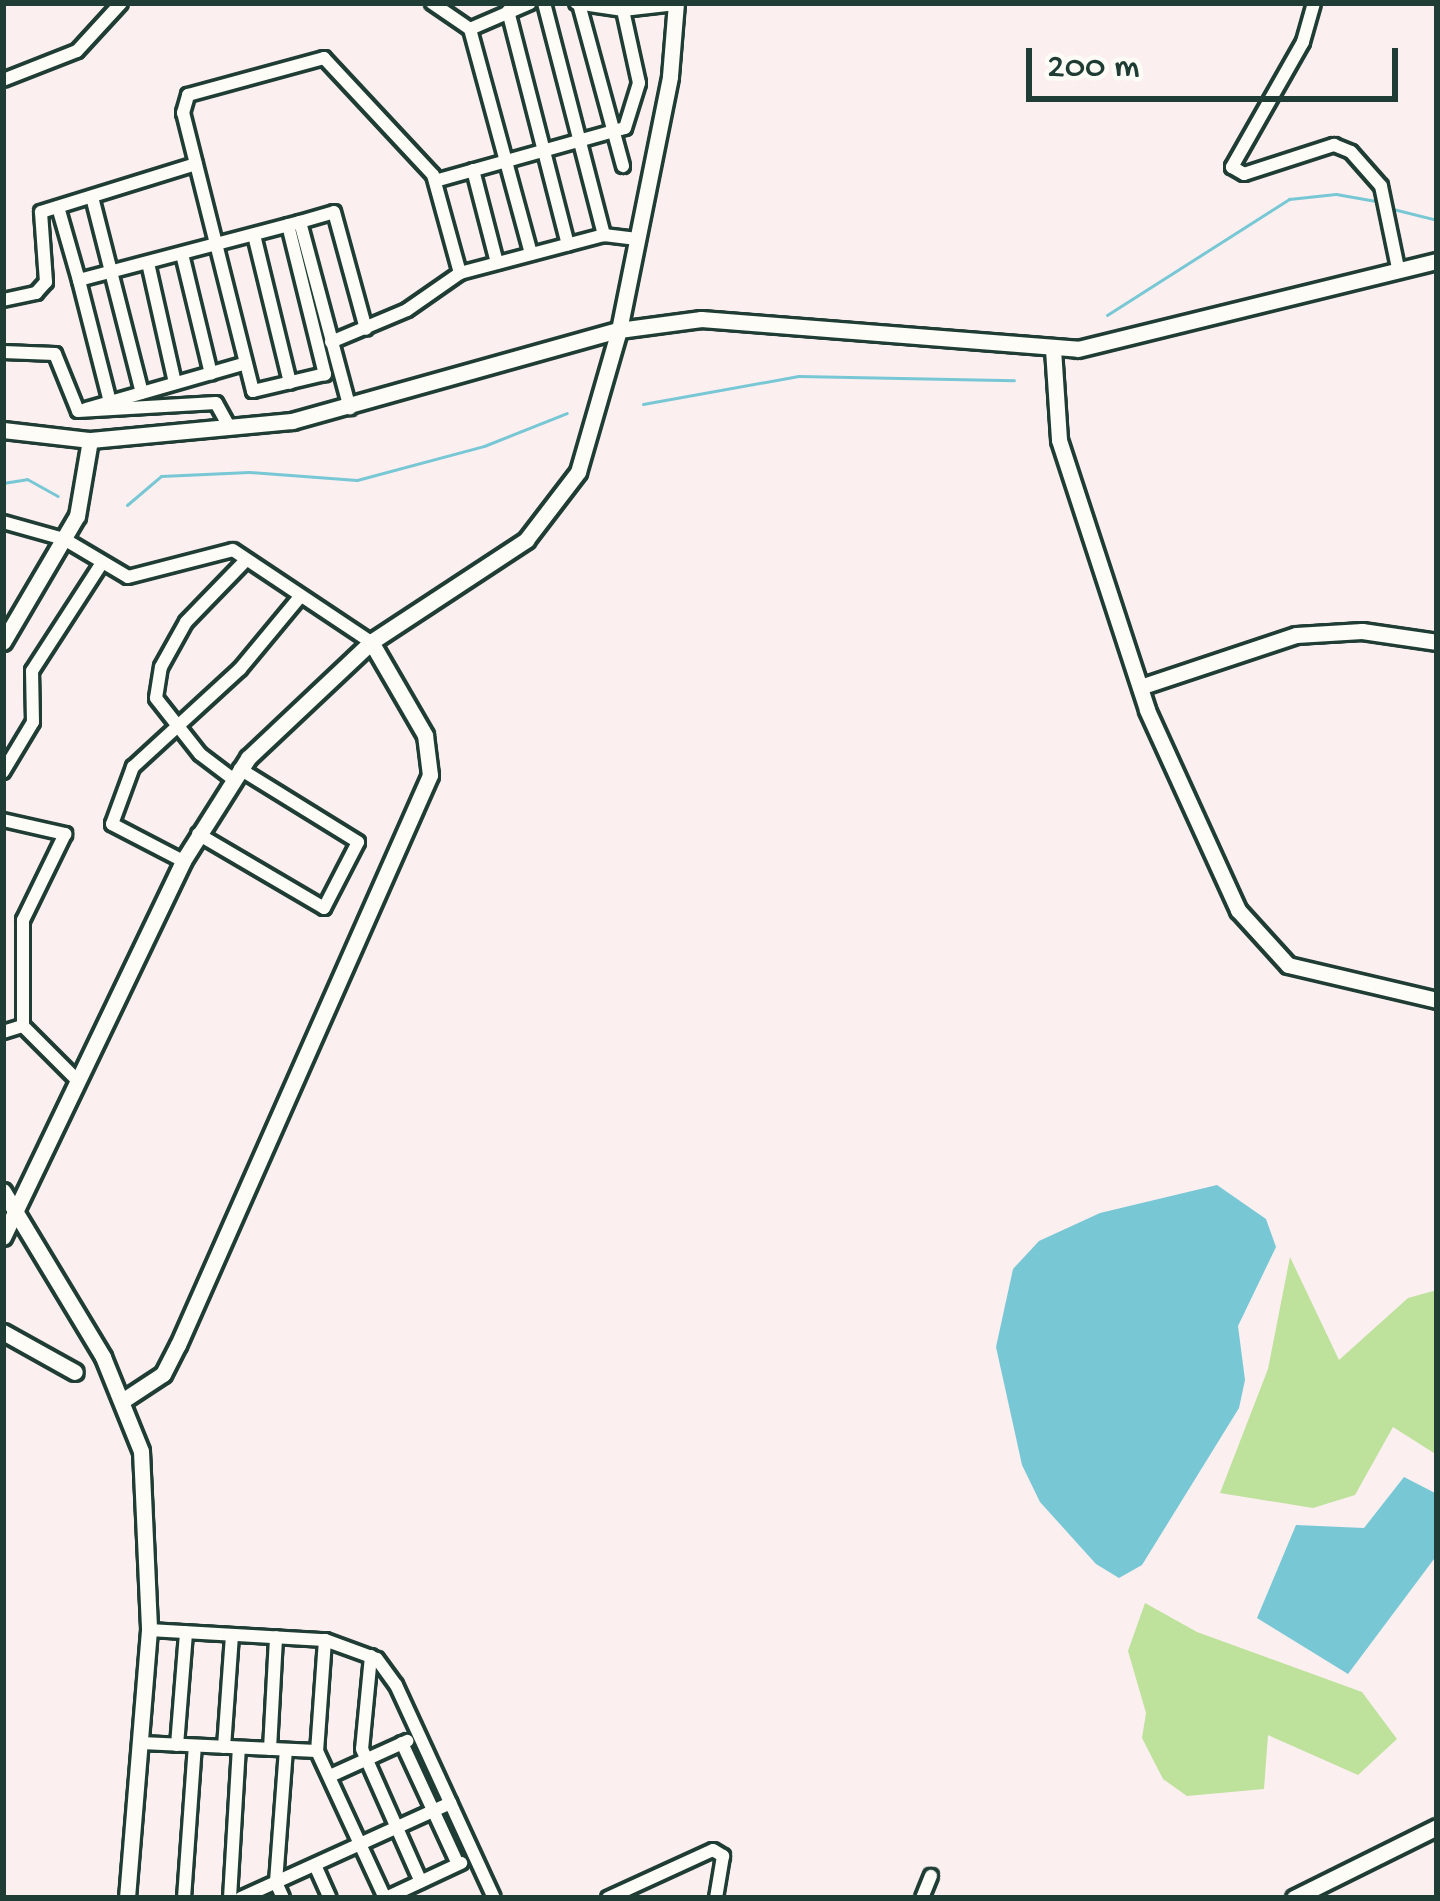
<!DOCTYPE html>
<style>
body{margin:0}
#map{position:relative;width:1440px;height:1901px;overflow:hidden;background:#fbeff0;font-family:"Gochi Hand",sans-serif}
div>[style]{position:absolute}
.green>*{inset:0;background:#bee19b}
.water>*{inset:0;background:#78c7d5}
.stream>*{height:3px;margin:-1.5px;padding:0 1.5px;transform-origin:1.5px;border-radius:1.5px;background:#78c7d5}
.roads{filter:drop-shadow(3px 0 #1f3d34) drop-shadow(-3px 0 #1f3d34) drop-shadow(0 3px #1f3d34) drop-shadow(0 -3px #1f3d34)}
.minor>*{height:12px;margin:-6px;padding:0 6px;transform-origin:6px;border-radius:6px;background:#fdfcf7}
.tertiary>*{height:15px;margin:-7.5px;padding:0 7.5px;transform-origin:7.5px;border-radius:7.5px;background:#fdfcf7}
span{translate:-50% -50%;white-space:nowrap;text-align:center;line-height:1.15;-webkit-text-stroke:12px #fdfcf7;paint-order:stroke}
.frame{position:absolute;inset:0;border:6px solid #1f3d34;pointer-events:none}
.scale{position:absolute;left:1026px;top:48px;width:372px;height:54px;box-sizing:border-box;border:6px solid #1f3d34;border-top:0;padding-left:15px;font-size:36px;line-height:42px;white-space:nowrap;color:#1f3d34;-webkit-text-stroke:9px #fdfcf7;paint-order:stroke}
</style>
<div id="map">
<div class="green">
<i style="clip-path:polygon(1290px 1257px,1339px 1360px,1408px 1298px,1437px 1290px,1437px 1455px,1393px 1427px,1355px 1495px,1313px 1508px,1220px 1493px,1268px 1369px)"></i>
<i style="clip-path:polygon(1145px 1603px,1197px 1632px,1362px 1692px,1397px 1739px,1358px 1775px,1268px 1735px,1264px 1789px,1187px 1796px,1163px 1779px,1142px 1738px,1146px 1713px,1128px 1651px)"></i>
</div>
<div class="water">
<i style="clip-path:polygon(1217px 1185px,1266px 1219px,1276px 1247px,1238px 1326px,1245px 1380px,1239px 1408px,1142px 1565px,1119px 1578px,1096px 1564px,1040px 1502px,1022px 1465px,996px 1347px,1013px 1269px,1039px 1241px,1100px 1213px)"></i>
<i style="clip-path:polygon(1404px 1477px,1437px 1494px,1437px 1555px,1348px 1674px,1257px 1618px,1296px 1525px,1364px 1528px)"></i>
</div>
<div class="stream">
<i style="left:1389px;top:208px;width:49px;rotate:14deg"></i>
<i style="left:1107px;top:315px;width:216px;rotate:-32.5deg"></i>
<i style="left:1289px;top:199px;width:47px;rotate:-6.1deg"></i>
<i style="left:1336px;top:194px;width:46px;rotate:10.1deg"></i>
<i style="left:643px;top:404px;width:158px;rotate:-10.2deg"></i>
<i style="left:799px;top:376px;width:215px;rotate:1.1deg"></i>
<i style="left:3px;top:483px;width:24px;rotate:-9deg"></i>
<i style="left:27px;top:479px;width:35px;rotate:29deg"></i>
<i style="left:127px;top:505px;width:45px;rotate:-40.5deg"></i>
<i style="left:161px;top:476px;width:88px;rotate:-2.6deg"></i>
<i style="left:249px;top:472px;width:108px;rotate:4.2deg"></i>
<i style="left:357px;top:480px;width:131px;rotate:-15deg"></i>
<i style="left:484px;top:446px;width:89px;rotate:-21.7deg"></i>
</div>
<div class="roads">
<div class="minor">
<i style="left:432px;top:3px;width:46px;rotate:34.4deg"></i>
<i style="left:470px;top:29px;width:233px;rotate:74.8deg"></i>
<i style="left:544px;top:3px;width:240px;rotate:75.5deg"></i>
<i style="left:576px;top:3px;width:48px;rotate:8.5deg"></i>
<i style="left:623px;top:10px;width:53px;rotate:-6.5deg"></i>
<i style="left:1314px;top:3px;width:41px;rotate:105.8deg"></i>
<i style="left:1303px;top:42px;width:144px;rotate:119.6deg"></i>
<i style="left:1232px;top:167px;width:14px;rotate:30deg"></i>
<i style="left:1244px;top:174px;width:95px;rotate:-17.9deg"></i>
<i style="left:1334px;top:145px;width:18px;rotate:22deg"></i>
<i style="left:1351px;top:152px;width:45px;rotate:48.6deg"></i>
<i style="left:1381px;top:186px;width:84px;rotate:78.3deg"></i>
<i style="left:579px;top:4px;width:168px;rotate:74.8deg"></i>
<i style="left:508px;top:11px;width:241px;rotate:75.6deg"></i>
<i style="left:470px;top:29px;width:65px;rotate:-23.4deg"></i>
<i style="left:3px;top:80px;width:79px;rotate:-21.4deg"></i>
<i style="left:77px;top:51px;width:65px;rotate:-47.5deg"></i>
<i style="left:473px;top:170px;width:96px;rotate:75.5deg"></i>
<i style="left:435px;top:181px;width:197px;rotate:-15.6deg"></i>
<i style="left:625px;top:128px;width:47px;rotate:-72.7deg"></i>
<i style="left:639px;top:83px;width:75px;rotate:-102.4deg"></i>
<i style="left:92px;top:197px;width:202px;rotate:75.7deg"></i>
<i style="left:58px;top:207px;width:76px;rotate:74deg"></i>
<i style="left:300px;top:222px;width:35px;rotate:-16deg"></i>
<i style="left:334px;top:212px;width:121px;rotate:74.7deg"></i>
<i style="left:288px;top:225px;width:154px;rotate:76.1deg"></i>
<i style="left:325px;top:374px;width:74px;rotate:166.7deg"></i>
<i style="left:253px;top:391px;width:287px;rotate:-104.1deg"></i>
<i style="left:183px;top:113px;width:19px;rotate:-74deg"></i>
<i style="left:188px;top:95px;width:141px;rotate:-15.2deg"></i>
<i style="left:324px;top:58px;width:160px;rotate:47deg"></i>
<i style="left:433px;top:175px;width:102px;rotate:74.6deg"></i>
<i style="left:254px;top:235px;width:152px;rotate:76.3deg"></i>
<i style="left:182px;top:254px;width:123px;rotate:76.4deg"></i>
<i style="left:148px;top:263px;width:123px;rotate:77.3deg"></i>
<i style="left:3px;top:300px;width:34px;rotate:-12deg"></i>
<i style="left:36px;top:293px;width:15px;rotate:-48deg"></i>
<i style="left:46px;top:282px;width:70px;rotate:-94.1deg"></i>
<i style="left:41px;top:212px;width:162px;rotate:-17.2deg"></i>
<i style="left:331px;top:342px;width:82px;rotate:-22.8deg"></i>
<i style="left:407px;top:310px;width:65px;rotate:-34.9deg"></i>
<i style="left:460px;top:273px;width:149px;rotate:-14.8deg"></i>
<i style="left:604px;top:235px;width:31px;rotate:7deg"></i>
<i style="left:3px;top:352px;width:52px;rotate:2.2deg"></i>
<i style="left:55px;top:354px;width:61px;rotate:68deg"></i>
<i style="left:78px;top:411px;width:138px;rotate:-3.3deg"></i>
<i style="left:216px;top:403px;width:29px;rotate:61deg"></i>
<i style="left:110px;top:402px;width:126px;rotate:-104.3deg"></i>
<i style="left:79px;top:280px;width:228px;rotate:-14.7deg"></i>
<i style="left:300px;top:222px;width:193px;rotate:75deg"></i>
<i style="left:86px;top:409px;width:166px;rotate:-16deg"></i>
<i style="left:3px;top:522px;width:63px;rotate:15.6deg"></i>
<i style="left:64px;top:539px;width:74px;rotate:30.7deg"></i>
<i style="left:128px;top:577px;width:108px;rotate:-14.4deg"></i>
<i style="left:233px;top:550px;width:166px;rotate:33.7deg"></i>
<i style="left:3px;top:772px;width:58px;rotate:-59deg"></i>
<i style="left:33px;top:722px;width:51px;rotate:-91.1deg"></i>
<i style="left:32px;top:671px;width:125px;rotate:-57.1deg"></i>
<i style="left:233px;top:779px;width:41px;rotate:-142.9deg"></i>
<i style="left:200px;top:754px;width:71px;rotate:-128.2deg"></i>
<i style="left:156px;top:698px;width:31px;rotate:-81deg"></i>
<i style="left:161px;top:667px;width:51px;rotate:-60.9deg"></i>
<i style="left:186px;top:622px;width:86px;rotate:-45.9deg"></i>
<i style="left:3px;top:820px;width:64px;rotate:12.7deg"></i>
<i style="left:65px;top:834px;width:96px;rotate:116deg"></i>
<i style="left:23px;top:920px;width:106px;rotate:90deg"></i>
<i style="left:198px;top:834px;width:146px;rotate:30.4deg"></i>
<i style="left:324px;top:908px;width:74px;rotate:-62.7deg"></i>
<i style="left:358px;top:842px;width:139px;rotate:-148.3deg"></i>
<i style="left:183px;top:861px;width:80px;rotate:-152.5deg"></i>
<i style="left:112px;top:824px;width:61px;rotate:-69.8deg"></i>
<i style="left:133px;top:767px;width:145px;rotate:-42.5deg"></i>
<i style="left:240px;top:669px;width:92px;rotate:-50.3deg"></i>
<i style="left:23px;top:1026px;width:76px;rotate:45deg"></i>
<i style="left:3px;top:1032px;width:21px;rotate:-17deg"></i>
<i style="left:149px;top:1630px;width:176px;rotate:3.3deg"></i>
<i style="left:325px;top:1640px;width:55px;rotate:20.1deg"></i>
<i style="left:377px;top:1659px;width:32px;rotate:54deg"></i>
<i style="left:396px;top:1685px;width:234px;rotate:65.3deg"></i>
<i style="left:325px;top:1640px;width:111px;rotate:94.1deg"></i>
<i style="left:317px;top:1751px;width:162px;rotate:65.2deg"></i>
<i style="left:371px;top:1656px;width:93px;rotate:95.5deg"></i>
<i style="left:362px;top:1749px;width:145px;rotate:66.1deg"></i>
<i style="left:141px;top:1743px;width:176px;rotate:2.6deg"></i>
<i style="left:402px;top:1743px;width:133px;rotate:65.2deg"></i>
<i style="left:177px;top:1745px;width:113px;rotate:-85.4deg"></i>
<i style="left:224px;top:1747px;width:112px;rotate:-85.9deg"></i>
<i style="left:270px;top:1749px;width:112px;rotate:-86.9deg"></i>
<i style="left:330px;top:1776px;width:85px;rotate:-24.4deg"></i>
<i style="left:315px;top:1865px;width:36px;rotate:66deg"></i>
<i style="left:184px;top:1898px;width:152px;rotate:-85.9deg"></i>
<i style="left:230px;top:1898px;width:150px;rotate:-86.6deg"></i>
<i style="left:241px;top:1898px;width:230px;rotate:-24.4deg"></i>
<i style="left:283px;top:1898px;width:17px;rotate:-114deg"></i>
<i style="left:276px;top:1882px;width:132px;rotate:-85.7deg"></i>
<i style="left:386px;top:1898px;width:83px;rotate:-25deg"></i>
<i style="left:608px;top:1898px;width:115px;rotate:-24.6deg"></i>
<i style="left:713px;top:1850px;width:12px;rotate:31deg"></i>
<i style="left:723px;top:1856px;width:43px;rotate:99.5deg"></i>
<i style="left:922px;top:1898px;width:24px;rotate:-68deg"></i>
</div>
<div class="tertiary">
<i style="left:1053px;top:349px;width:91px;rotate:86.2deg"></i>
<i style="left:1059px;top:440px;width:284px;rotate:71.9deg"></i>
<i style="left:1147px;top:710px;width:220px;rotate:65.5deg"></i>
<i style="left:1238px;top:910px;width:74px;rotate:47.7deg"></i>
<i style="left:1288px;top:965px;width:153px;rotate:13.2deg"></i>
<i style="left:3px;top:430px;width:88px;rotate:6.6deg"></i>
<i style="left:90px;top:440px;width:203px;rotate:-5.4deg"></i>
<i style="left:292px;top:421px;width:339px;rotate:-15.6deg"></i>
<i style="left:619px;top:330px;width:83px;rotate:-7.6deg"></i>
<i style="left:701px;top:319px;width:378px;rotate:4.5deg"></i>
<i style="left:1078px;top:349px;width:370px;rotate:-13.8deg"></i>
<i style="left:3px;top:642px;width:146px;rotate:-59.6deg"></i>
<i style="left:77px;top:516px;width:77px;rotate:-80.3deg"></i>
<i style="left:1140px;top:687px;width:164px;rotate:-18.4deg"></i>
<i style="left:1296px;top:635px;width:66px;rotate:-3.5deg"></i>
<i style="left:1362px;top:631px;width:76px;rotate:8.3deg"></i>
<i style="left:3px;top:1191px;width:194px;rotate:58.9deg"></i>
<i style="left:103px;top:1357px;width:101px;rotate:68deg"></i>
<i style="left:141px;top:1451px;width:179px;rotate:87.4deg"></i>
<i style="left:149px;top:1630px;width:269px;rotate:94.7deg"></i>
<i style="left:3px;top:1237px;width:417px;rotate:-64.4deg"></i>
<i style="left:183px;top:861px;width:122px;rotate:-57.7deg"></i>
<i style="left:248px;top:758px;width:169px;rotate:-43.3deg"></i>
<i style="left:371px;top:642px;width:186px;rotate:-33.3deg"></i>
<i style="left:526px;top:540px;width:86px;rotate:-52.6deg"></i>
<i style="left:578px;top:472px;width:148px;rotate:-73.9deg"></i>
<i style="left:619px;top:330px;width:259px;rotate:-78.6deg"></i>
<i style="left:670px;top:76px;width:73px;rotate:-85.3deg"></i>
<i style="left:3px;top:1332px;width:82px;rotate:29.1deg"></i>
<i style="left:125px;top:1399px;width:45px;rotate:-33.3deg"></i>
<i style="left:163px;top:1374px;width:33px;rotate:-63deg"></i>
<i style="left:178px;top:1345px;width:623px;rotate:-66.15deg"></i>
<i style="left:430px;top:775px;width:40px;rotate:-97.1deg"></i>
<i style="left:425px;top:735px;width:108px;rotate:-120.1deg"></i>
<i style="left:1294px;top:1898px;width:160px;rotate:-26.4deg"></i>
</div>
</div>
<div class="frame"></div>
<div class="scale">200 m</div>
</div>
